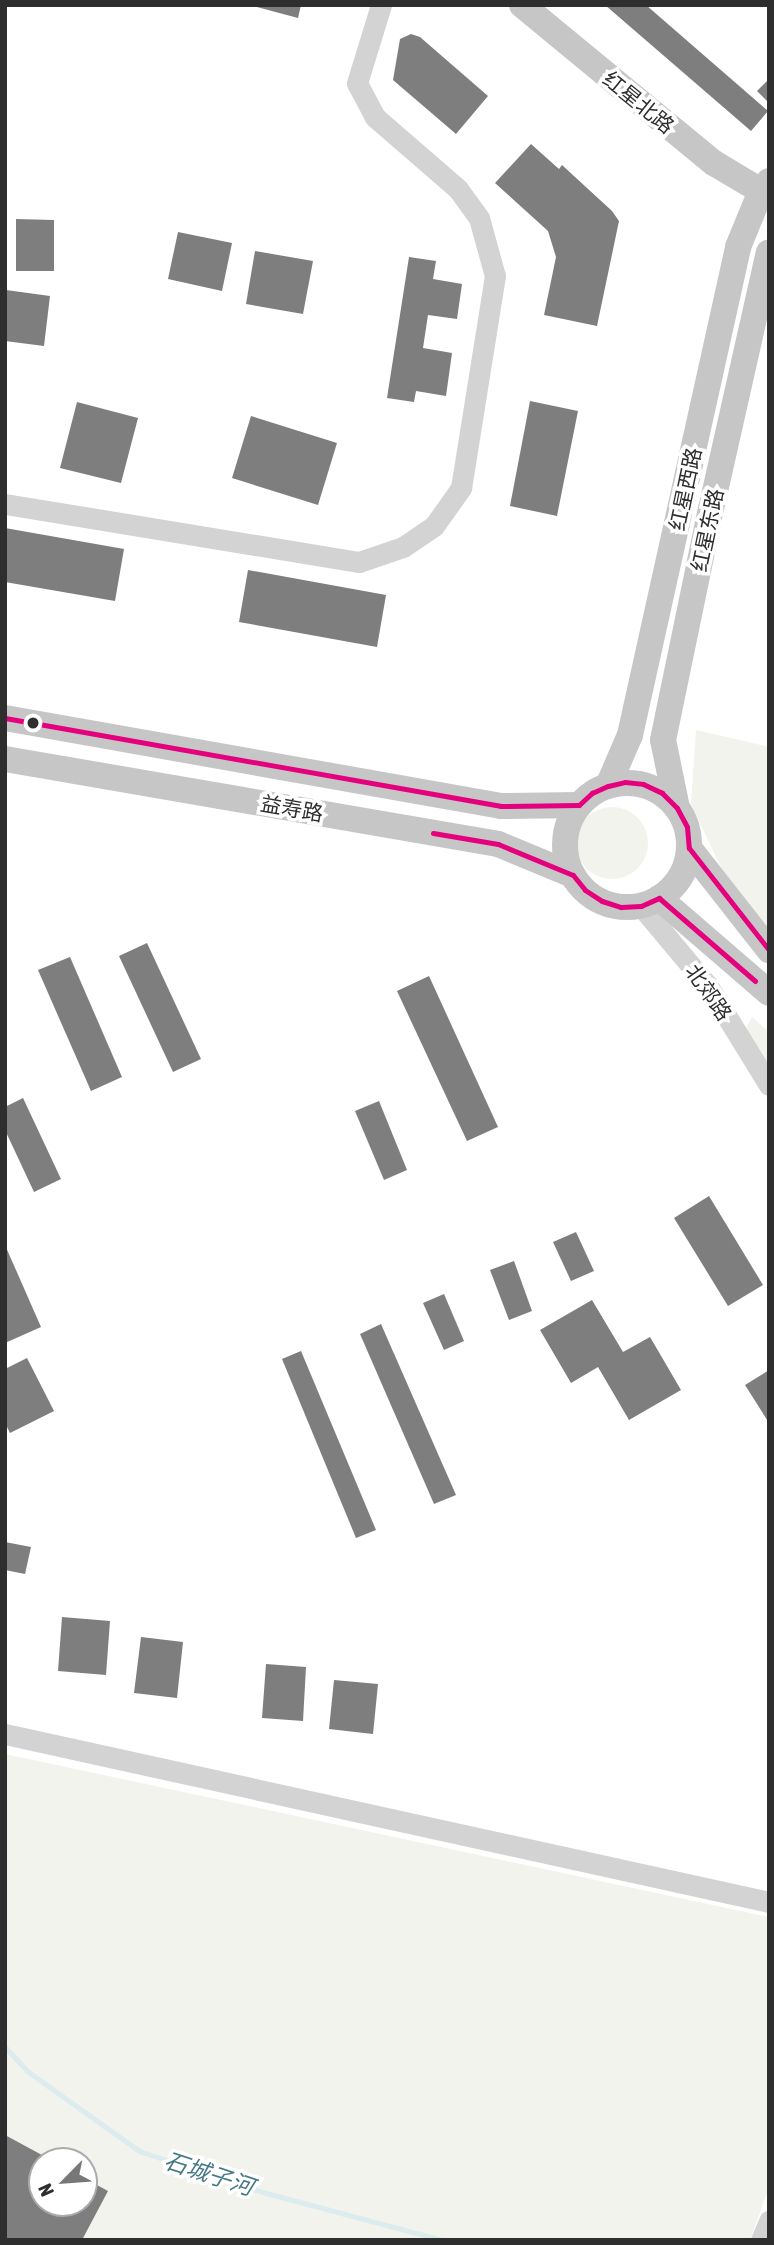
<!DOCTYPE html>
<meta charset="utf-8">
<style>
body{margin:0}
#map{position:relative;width:774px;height:2245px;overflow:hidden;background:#fff;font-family:"Asap Condensed","Noto Sans SC",sans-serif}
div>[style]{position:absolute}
.green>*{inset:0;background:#f1f3ec}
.round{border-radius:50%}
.stream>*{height:5px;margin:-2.5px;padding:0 2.5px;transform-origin:2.5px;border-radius:2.5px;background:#dbebee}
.building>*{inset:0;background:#7e7e7e}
.minor>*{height:21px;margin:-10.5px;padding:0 10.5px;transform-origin:10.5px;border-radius:10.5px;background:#d3d3d3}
.major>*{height:26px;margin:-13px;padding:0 13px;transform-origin:13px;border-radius:13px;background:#c6c6c6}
.major>.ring{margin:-13px;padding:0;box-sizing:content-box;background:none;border:26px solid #c6c6c6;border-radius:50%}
.bus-1>*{height:5px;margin:-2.5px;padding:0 2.5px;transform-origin:2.5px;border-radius:2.5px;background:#e5007d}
.dots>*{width:19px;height:19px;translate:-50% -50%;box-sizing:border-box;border:4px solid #fff;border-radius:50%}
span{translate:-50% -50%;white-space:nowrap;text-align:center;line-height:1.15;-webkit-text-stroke:7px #fff;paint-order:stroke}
.street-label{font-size:21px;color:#2e2e2e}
.water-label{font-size:23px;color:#457986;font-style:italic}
.frame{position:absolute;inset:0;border:7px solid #2e2e2e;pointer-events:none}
.north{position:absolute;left:28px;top:2147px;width:70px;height:70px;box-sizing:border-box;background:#fff;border:2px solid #ababab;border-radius:50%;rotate:245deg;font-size:19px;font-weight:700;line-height:28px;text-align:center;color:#2e2e2e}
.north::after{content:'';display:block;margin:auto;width:24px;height:32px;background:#777;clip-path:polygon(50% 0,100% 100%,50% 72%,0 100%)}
</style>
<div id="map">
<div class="green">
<i style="clip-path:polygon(696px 730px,769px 747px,769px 939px,726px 878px,691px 804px)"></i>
<i class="round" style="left:576px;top:807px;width:72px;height:72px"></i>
<i style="clip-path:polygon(752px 1017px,769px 1032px,769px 1071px,745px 1030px)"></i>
<i style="clip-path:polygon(evenodd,5px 1754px,769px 1917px,769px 2187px,750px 2240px,5px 2240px,5px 1754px,42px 2161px,84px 2161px,84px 2203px,42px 2203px,42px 2161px)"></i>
</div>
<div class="stream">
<i style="left:5px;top:2047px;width:33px;rotate:47deg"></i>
<i style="left:27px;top:2071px;width:138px;rotate:35.5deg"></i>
<i style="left:139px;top:2151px;width:134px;rotate:18.3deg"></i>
<i style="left:266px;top:2193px;width:183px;rotate:14.9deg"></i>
</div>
<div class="building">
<i style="clip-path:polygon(249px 5px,301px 5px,298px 18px)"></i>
<i style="clip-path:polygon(605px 5px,646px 5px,768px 111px,751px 131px)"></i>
<i style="clip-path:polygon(411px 34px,420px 37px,488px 96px,456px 134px,393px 80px,400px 39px)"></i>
<i style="clip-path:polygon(769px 79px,769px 103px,757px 91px)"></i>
<i style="clip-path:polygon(531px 144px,559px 169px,562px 165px,612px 211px,619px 221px,597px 326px,544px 315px,556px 257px,548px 231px,495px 183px)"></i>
<i style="clip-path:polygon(16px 219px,54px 220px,54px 271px,16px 271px)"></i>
<i style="clip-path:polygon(178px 232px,232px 243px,222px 291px,168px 279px)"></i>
<i style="clip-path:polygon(255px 251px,313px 261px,303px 314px,246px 304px)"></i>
<i style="clip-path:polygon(409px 257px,436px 261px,433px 279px,462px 284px,457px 319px,428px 315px,423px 348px,452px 353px,446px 396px,416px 391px,414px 402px,387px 398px)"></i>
<i style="clip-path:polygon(6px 290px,50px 296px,44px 346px,5px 341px)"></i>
<i style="clip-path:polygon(530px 401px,578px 411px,557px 516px,510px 506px)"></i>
<i style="clip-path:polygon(77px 402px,138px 418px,121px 483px,60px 468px)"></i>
<i style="clip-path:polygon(251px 416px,337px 443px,318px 505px,232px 478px)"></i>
<i style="clip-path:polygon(5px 528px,124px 549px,115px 601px,5px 582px)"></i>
<i style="clip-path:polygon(248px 570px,386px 595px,377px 647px,239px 622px)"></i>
<i style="clip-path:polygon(147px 943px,201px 1059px,173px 1072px,119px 956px)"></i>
<i style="clip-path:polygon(70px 957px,122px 1077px,91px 1091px,38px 970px)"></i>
<i style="clip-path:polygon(429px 976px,498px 1127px,467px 1141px,397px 991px)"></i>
<i style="clip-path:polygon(23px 1098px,61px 1179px,34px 1192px,5px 1130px,5px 1107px)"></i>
<i style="clip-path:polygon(379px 1101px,407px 1170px,384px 1180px,355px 1111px)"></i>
<i style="clip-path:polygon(709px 1196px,763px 1285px,728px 1306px,674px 1218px)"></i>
<i style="clip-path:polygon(576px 1232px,594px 1271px,571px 1281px,553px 1242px)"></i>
<i style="clip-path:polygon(5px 1245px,41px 1327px,5px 1343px)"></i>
<i style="clip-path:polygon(514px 1261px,532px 1311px,509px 1320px,490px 1270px)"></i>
<i style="clip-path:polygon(444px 1294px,464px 1341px,444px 1350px,423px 1303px)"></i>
<i style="clip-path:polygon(592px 1300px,623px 1352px,650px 1337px,681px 1390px,629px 1420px,598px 1367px,571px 1383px,540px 1330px)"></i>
<i style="clip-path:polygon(381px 1324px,456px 1495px,434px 1504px,360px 1334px)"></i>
<i style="clip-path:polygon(301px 1351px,376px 1530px,356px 1538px,282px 1359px)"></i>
<i style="clip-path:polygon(27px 1358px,54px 1411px,10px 1433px,5px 1423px,5px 1369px)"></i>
<i style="clip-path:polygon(769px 1370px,769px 1423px,745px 1385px)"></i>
<i style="clip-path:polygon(5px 1542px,31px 1547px,25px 1574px,5px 1570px)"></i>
<i style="clip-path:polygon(62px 1617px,110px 1621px,106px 1675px,58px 1671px)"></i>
<i style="clip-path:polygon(141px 1637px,183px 1642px,177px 1698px,134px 1693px)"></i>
<i style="clip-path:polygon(266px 1664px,306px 1667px,303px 1721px,262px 1718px)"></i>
<i style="clip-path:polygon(334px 1680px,378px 1684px,373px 1734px,329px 1729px)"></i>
<i style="clip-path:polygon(5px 2135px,53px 2161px,42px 2161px,42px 2203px,84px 2203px,84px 2178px,108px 2191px,82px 2240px,5px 2240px)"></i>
</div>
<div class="minor">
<i style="left:5px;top:504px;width:359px;rotate:9.3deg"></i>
<i style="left:359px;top:562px;width:46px;rotate:-18.8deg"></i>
<i style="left:403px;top:547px;width:37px;rotate:-34deg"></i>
<i style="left:434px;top:526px;width:47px;rotate:-54.6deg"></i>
<i style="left:461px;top:488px;width:215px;rotate:-80.9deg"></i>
<i style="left:495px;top:276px;width:60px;rotate:-105.4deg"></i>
<i style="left:479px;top:218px;width:36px;rotate:-126deg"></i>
<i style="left:458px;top:189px;width:110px;rotate:-139.1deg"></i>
<i style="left:375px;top:117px;width:38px;rotate:-118deg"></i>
<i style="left:357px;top:83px;width:82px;rotate:-72.9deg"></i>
<i style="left:641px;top:906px;width:104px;rotate:50.1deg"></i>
<i style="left:708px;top:986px;width:116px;rotate:58.4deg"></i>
<i style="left:5px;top:1734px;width:782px;rotate:12.4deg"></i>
<i style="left:761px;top:2240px;width:21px;rotate:-67deg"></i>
</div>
<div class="major">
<i style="left:522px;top:5px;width:249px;rotate:39.5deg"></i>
<i style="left:714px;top:163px;width:55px;rotate:30.8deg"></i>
<i style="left:5px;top:718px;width:504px;rotate:10.06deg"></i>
<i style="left:501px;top:806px;width:78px;rotate:-0.7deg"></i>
<i style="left:5px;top:759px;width:500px;rotate:9.78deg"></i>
<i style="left:498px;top:844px;width:81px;rotate:22.5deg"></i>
<i class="ring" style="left:565px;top:783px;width:98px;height:98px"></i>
<i style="left:608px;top:786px;width:56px;rotate:-66.7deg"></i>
<i style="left:630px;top:735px;width:500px;rotate:-77.5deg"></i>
<i style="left:738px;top:247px;width:61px;rotate:-67.7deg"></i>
<i style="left:761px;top:191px;width:13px;rotate:-51deg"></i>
<i style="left:677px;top:808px;width:69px;rotate:-101.6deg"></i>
<i style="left:663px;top:740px;width:236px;rotate:-78.3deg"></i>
<i style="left:711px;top:509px;width:263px;rotate:-77.3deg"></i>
<i style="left:689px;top:848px;width:130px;rotate:51.9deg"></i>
<i style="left:659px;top:898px;width:145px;rotate:40.8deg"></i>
</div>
<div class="bus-1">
<i style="left:5px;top:718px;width:504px;rotate:10.06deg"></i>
<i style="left:501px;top:806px;width:78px;rotate:-0.7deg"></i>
<i style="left:579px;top:805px;width:18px;rotate:-43deg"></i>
<i style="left:592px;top:793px;width:17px;rotate:-24deg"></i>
<i style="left:608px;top:786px;width:17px;rotate:-13deg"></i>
<i style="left:625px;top:782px;width:18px;rotate:6deg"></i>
<i style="left:643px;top:784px;width:21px;rotate:25deg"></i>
<i style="left:662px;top:793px;width:21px;rotate:45deg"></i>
<i style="left:677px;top:808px;width:21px;rotate:62deg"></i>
<i style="left:687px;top:827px;width:21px;rotate:85deg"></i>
<i style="left:689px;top:848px;width:130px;rotate:51.9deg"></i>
<i style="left:433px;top:833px;width:66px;rotate:9.6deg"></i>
<i style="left:498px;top:844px;width:81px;rotate:22.5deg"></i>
<i style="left:573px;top:875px;width:19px;rotate:51deg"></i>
<i style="left:585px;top:890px;width:20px;rotate:33deg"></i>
<i style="left:602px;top:901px;width:20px;rotate:18deg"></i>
<i style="left:621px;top:907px;width:20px;rotate:-3deg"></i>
<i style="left:641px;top:906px;width:20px;rotate:-24deg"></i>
<i style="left:659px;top:898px;width:127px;rotate:40.8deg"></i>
</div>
<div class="dots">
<i style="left:33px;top:723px;background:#2e2e2e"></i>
</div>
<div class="street-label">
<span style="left:639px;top:102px;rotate:39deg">红星北路</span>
<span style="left:685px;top:489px;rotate:-78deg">红星西路</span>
<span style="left:707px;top:530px;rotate:-78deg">红星东路</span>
<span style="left:292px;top:808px;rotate:10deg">益寿路</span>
<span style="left:709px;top:992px;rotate:55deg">北郊路</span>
</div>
<div class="water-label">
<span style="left:209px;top:2174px;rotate:18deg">石城子河</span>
</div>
<div class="frame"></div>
<div class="north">N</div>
</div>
